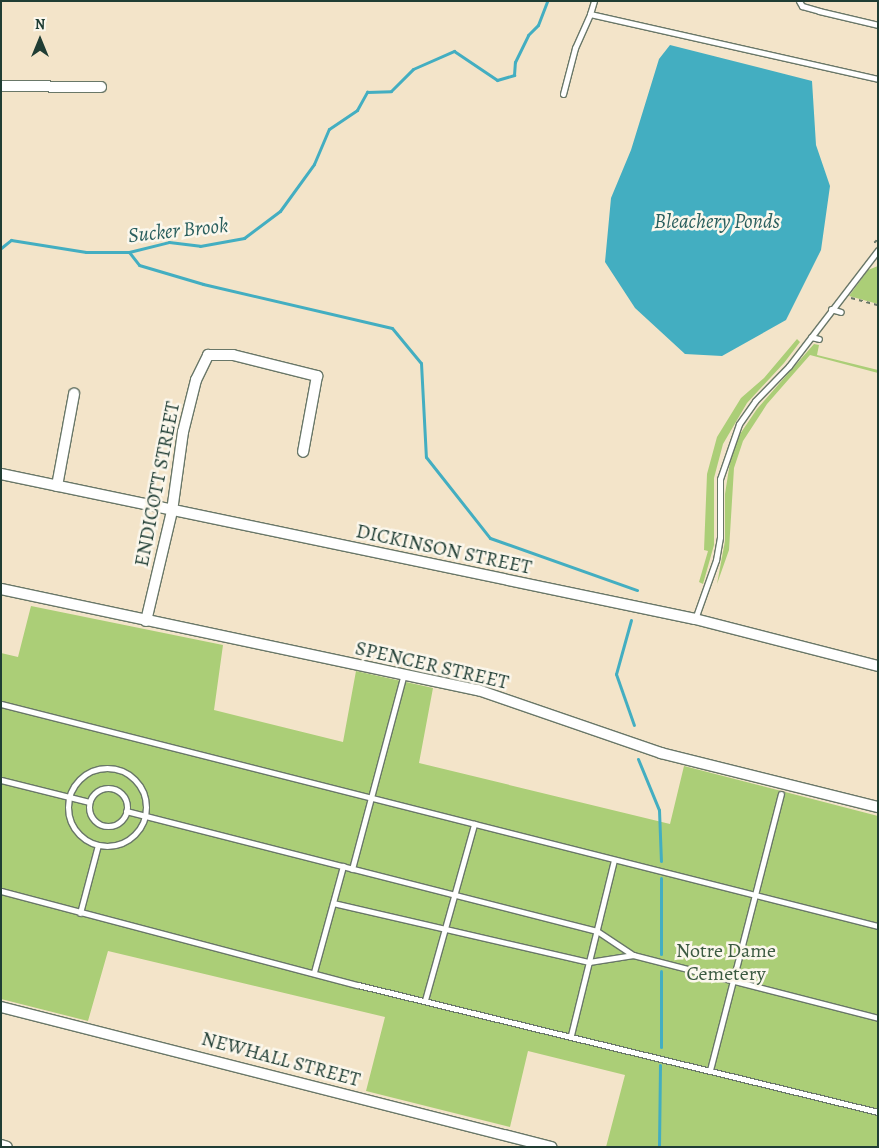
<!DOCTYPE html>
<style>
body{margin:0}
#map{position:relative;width:879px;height:1148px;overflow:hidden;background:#f3e4c9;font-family:Alegreya,serif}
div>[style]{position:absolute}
.green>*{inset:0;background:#abce77}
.water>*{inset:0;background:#43aec1}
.stream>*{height:3px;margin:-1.5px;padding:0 1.5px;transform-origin:1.5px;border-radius:1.5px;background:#43aec1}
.path>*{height:2px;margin-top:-1px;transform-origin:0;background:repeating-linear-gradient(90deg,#697768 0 4px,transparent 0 8px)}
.roads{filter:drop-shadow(1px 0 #697768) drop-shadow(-1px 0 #697768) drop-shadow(0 1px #697768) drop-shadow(0 -1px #697768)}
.service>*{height:5px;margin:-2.5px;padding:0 2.5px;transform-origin:2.5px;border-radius:2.5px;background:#fff}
.service>.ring{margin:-2.5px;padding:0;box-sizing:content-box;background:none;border:5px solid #fff;border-radius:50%}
.minor>*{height:10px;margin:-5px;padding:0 5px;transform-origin:5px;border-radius:5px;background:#fff}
span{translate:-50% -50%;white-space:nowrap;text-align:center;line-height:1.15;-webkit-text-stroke:5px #fbf7ec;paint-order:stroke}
.street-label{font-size:20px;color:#1f3d34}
.park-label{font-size:20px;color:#3b5a41}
.water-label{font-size:21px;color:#2a5f5e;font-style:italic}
.frame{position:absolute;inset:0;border:2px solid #1f3d34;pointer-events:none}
.north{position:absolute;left:15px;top:15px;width:50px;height:50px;-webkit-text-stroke:4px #fbf7ec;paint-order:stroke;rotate:0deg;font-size:14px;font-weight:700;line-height:20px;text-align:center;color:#1f3d34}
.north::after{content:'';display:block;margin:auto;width:18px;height:22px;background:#1f3d34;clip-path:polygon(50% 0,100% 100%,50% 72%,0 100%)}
</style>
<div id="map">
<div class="green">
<i style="clip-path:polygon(878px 266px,878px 304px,849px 296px,868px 270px)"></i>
<i style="clip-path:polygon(797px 339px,800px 342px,784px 363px,747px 403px,723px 444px,714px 478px,714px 545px,703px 584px,699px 582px,708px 551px,704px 550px,707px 474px,717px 437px,741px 398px,764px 378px)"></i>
<i style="clip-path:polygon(814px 344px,819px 345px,817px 355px,878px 370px,878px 373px,810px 355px,767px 404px,743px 441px,734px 468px,729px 550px,717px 584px,725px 541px,725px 494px,730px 462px,738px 437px,757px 409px)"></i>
<i style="clip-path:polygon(31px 606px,223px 645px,214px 710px,343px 742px,356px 671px,433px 688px,419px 763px,670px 824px,684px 766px,878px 816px,878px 1147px,606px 1147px,625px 1075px,528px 1051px,510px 1127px,366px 1091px,385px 1017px,108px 951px,88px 1021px,1px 999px,1px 653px,18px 657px)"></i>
</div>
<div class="water">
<i style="clip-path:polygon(670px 45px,812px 81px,816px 145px,830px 186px,821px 250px,786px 320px,722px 356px,685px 354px,635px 308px,605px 262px,611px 198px,631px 150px,659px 59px)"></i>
</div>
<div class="stream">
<i style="left:1px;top:248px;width:13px;rotate:-39deg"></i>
<i style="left:11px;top:240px;width:76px;rotate:9.1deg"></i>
<i style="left:86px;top:252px;width:43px"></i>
<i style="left:129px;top:252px;width:41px;rotate:-14deg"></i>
<i style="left:169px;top:242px;width:31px;rotate:7deg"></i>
<i style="left:200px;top:246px;width:45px;rotate:-10.3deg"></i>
<i style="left:244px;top:238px;width:45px;rotate:-36.9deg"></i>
<i style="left:280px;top:211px;width:58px;rotate:-54.1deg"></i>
<i style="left:314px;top:164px;width:38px;rotate:-67deg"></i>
<i style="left:329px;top:129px;width:34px;rotate:-34deg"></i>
<i style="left:357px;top:110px;width:21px;rotate:-61deg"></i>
<i style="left:367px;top:92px;width:24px;rotate:-2deg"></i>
<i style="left:391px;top:91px;width:31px;rotate:-45deg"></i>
<i style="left:413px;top:69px;width:45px;rotate:-23.7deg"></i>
<i style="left:454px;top:51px;width:52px;rotate:34deg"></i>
<i style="left:497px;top:80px;width:18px;rotate:-16deg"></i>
<i style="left:514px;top:75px;width:13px;rotate:-86deg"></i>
<i style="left:515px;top:62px;width:30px;rotate:-64deg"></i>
<i style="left:528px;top:35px;width:14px;rotate:-45deg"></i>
<i style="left:538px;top:25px;width:26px;rotate:-69deg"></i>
<i style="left:129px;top:252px;width:16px;rotate:52deg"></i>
<i style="left:139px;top:265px;width:67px;rotate:16.5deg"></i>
<i style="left:203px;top:284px;width:194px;rotate:13.1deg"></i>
<i style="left:392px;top:328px;width:45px;rotate:50.4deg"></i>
<i style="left:421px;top:363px;width:94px;rotate:87deg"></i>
<i style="left:426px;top:457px;width:103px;rotate:51.7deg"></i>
<i style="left:490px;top:538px;width:156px;rotate:19.5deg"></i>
<i style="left:631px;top:620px;width:56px;rotate:105.5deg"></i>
<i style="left:616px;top:674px;width:54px;rotate:70.6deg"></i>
<i style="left:638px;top:759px;width:55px;rotate:67.6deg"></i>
<i style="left:659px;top:810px;width:51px;rotate:87.8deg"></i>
<i style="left:661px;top:954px;width:76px;rotate:-90deg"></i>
<i style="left:661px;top:1047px;width:76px;rotate:-90deg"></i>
<i style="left:659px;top:1147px;width:82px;rotate:-89.3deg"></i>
</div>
<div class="path">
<i style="left:874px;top:243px;width:6px;rotate:-45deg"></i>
<i style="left:851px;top:298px;width:28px;rotate:15deg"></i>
</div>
<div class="roads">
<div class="service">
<i style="left:799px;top:1px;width:6px;rotate:59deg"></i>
<i style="left:802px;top:6px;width:18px;rotate:16deg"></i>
<i style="left:819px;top:11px;width:61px;rotate:13.3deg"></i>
<i style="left:590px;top:14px;width:14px;rotate:-73deg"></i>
<i style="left:563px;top:94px;width:48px;rotate:-75.4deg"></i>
<i style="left:575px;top:48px;width:37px;rotate:-66deg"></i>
<i style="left:590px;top:14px;width:295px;rotate:12.7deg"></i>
<i style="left:831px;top:309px;width:10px;rotate:17deg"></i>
<i style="left:811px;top:337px;width:8px;rotate:14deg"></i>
<i style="left:695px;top:619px;width:63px;rotate:-70.4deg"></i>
<i style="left:716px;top:560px;width:23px;rotate:-80deg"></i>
<i style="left:720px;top:537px;width:58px;rotate:-90deg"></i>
<i style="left:720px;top:479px;width:58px;rotate:-70.9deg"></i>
<i style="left:739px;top:424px;width:28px;rotate:-55deg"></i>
<i style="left:755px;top:401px;width:49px;rotate:-45.8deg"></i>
<i style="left:789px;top:366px;width:146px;rotate:-52.5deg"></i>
<i style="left:1px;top:704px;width:905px;rotate:14.21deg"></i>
<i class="ring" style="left:68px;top:768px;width:73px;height:73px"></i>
<i style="left:1px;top:780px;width:91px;rotate:14deg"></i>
<i class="ring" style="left:89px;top:788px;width:33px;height:33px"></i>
<i style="left:126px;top:811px;width:486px;rotate:14.3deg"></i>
<i style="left:597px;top:931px;width:43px;rotate:33.7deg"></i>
<i style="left:633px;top:955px;width:253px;rotate:14.4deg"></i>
<i style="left:352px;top:869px;width:202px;rotate:-75.1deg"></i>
<i style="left:1px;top:891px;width:369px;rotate:14.8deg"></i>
<i style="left:358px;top:985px;width:535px;rotate:13.72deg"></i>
<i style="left:333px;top:903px;width:263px;rotate:13deg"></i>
<i style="left:589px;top:962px;width:45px;rotate:-9deg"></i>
<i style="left:80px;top:913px;width:70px;rotate:-75.2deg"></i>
<i style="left:314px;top:972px;width:110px;rotate:-74.7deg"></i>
<i style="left:425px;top:1000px;width:183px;rotate:-74.4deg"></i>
<i style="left:571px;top:1035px;width:180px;rotate:-76.2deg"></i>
<i style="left:710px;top:1070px;width:285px;rotate:-75.6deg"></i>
</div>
<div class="minor">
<i style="left:1px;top:86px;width:100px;rotate:0.6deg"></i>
<i style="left:1px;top:474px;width:709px;rotate:11.8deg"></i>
<i style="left:695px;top:619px;width:189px;rotate:14.4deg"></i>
<i style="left:57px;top:486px;width:94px;rotate:-79.5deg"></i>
<i style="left:1px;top:589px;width:488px;rotate:12deg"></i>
<i style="left:478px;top:690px;width:194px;rotate:19deg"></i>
<i style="left:661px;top:753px;width:224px;rotate:14deg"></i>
<i style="left:146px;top:621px;width:113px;rotate:-76.7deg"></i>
<i style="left:172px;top:511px;width:80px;rotate:-82.1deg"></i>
<i style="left:183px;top:432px;width:54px;rotate:-76deg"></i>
<i style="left:196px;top:380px;width:28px;rotate:-64deg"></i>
<i style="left:208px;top:355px;width:25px"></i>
<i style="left:233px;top:355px;width:87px;rotate:14deg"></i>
<i style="left:317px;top:376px;width:77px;rotate:100.4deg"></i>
<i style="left:1px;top:1007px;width:568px;rotate:14.28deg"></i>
<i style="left:1px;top:1145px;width:6px;rotate:18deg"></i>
</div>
</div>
<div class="street-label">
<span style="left:157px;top:484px;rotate:-79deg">ENDICOTT STREET</span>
<span style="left:444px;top:549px;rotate:12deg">DICKINSON STREET</span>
<span style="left:432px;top:665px;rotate:13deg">SPENCER STREET</span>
<span style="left:281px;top:1059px;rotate:15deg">NEWHALL STREET</span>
</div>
<div class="park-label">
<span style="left:726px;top:962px">Notre Dame<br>Cemetery</span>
</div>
<div class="water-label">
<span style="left:717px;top:221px">Bleachery Ponds</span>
<span style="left:178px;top:230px;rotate:-6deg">Sucker Brook</span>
</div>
<div class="frame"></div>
<div class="north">N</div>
</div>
